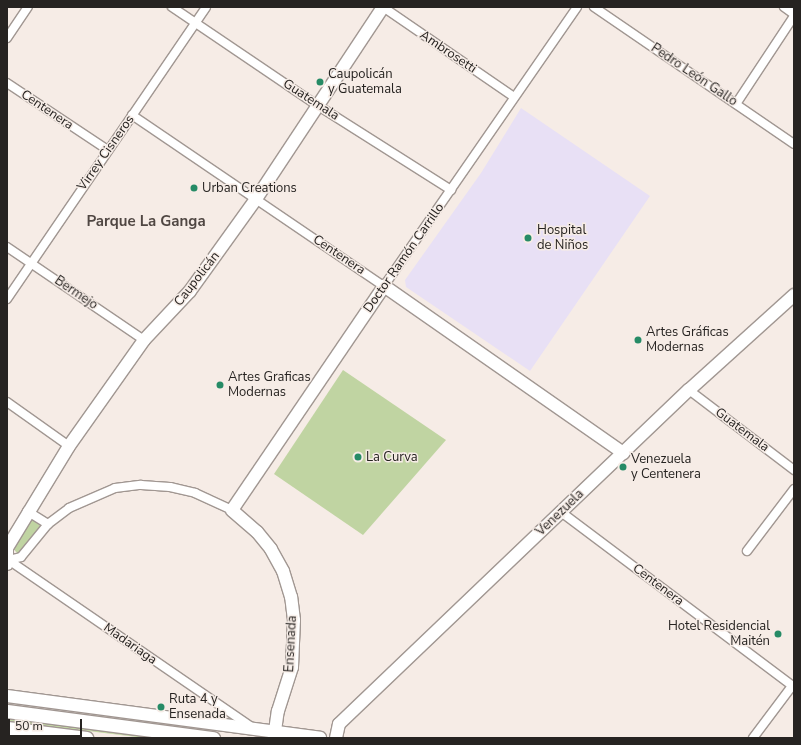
<!DOCTYPE html>
<meta charset="utf-8">
<style>
body{margin:0}
#map{position:relative;width:801px;height:745px;overflow:hidden;background:#f6ece6;font-family:"Nunito Sans",sans-serif}
div>[style]{position:absolute}
.medical>*{inset:0;background:#e8e0f5}
.green>*{inset:0;background:#c0d4a2}
.roads{filter:drop-shadow(1px 0 #a19792) drop-shadow(-1px 0 #a19792) drop-shadow(0 1px #a19792) drop-shadow(0 -1px #a19792)}
.street>*{height:8px;margin:-4px;padding:0 4px;transform-origin:4px;border-radius:4px;background:#fff}
.secondary>*{height:12px;margin:-6px;padding:0 6px;transform-origin:6px;border-radius:6px;background:#fff}
.primary>*{height:13px;margin:-6.5px;padding:0 6.5px;transform-origin:6.5px;border-radius:6.5px;background:#fff}
.dots>*{width:11px;height:11px;translate:-50% -50%;box-sizing:border-box;border:2px solid #f6ece6;border-radius:50%}
span{translate:-50% -50%;white-space:nowrap;text-align:center;line-height:1.15;-webkit-text-stroke:3px #f6ece6;paint-order:stroke}
.street-label{font-size:13px;color:#262321}
.poi-label{font-size:13px;color:#262321}
.left{translate:0 -50%;text-align:left}
.right{translate:-100% -50%;text-align:right}
.quarter-label{font-size:15px;color:#504743;font-weight:700}
.frame{position:absolute;inset:0;border:8px solid #262321;pointer-events:none}
.scale{position:absolute;left:8px;top:719px;width:74px;height:18px;box-sizing:border-box;border:2px solid #262321;border-top:0;padding-left:5px;font-size:12px;line-height:14px;white-space:nowrap;color:#262321;-webkit-text-stroke:3px #f6ece6;paint-order:stroke}
</style>
<div id="map">
<div class="medical">
<i style="clip-path:polygon(521px 108px,650px 196px,530px 371px,406px 287px,405px 280px,481px 173px)"></i>
</div>
<div class="green">
<i style="clip-path:polygon(343px 370px,446px 440px,363px 535px,274px 474px)"></i>
<i style="clip-path:polygon(31px 519px,41px 526px,20px 553px,17px 553px,12px 547px)"></i>
<i style="clip-path:polygon(7px 716px,185px 738px,145px 738px,7px 721px)"></i>
</div>
<div class="roads">
<div class="street">
<i style="left:172px;top:7px;width:175px;rotate:34.1deg"></i>
<i style="left:317px;top:105px;width:159px;rotate:32.4deg"></i>
<i style="left:383px;top:7px;width:159px;rotate:34.5deg"></i>
<i style="left:594px;top:7px;width:242px;rotate:34.4deg"></i>
<i style="left:784px;top:7px;width:12px;rotate:35deg"></i>
<i style="left:7px;top:38px;width:37px;rotate:-56deg"></i>
<i style="left:7px;top:83px;width:121px;rotate:33.6deg"></i>
<i style="left:736px;top:104px;width:105px;rotate:-56.6deg"></i>
<i style="left:132px;top:115px;width:305px;rotate:34.2deg"></i>
<i style="left:384px;top:286px;width:339px;rotate:-55.3deg"></i>
<i style="left:7px;top:247px;width:166px;rotate:34.2deg"></i>
<i style="left:7px;top:299px;width:353px;rotate:-55.7deg"></i>
<i style="left:689px;top:390px;width:132px;rotate:37.3deg"></i>
<i style="left:7px;top:402px;width:76px;rotate:35.4deg"></i>
<i style="left:27px;top:511px;width:25px;rotate:32deg"></i>
<i style="left:561px;top:512px;width:291px;rotate:36.9deg"></i>
<i style="left:747px;top:551px;width:78px;rotate:-52.8deg"></i>
<i style="left:7px;top:559px;width:296px;rotate:34.5deg"></i>
<i style="left:9px;top:560px;width:12px;rotate:-14deg"></i>
<i style="left:21px;top:557px;width:43px;rotate:-50.7deg"></i>
<i style="left:48px;top:524px;width:26px;rotate:-37deg"></i>
<i style="left:69px;top:508px;width:50px;rotate:-23.5deg"></i>
<i style="left:115px;top:488px;width:26px;rotate:-7deg"></i>
<i style="left:141px;top:485px;width:29px;rotate:4deg"></i>
<i style="left:170px;top:487px;width:26px;rotate:13deg"></i>
<i style="left:195px;top:493px;width:41px;rotate:24.7deg"></i>
<i style="left:753px;top:738px;width:65px;rotate:-53.1deg"></i>
</div>
<div class="secondary">
<i style="left:7px;top:548px;width:119px;rotate:-58.7deg"></i>
<i style="left:69px;top:446px;width:130px;rotate:-54.7deg"></i>
<i style="left:144px;top:340px;width:67px;rotate:-46.8deg"></i>
<i style="left:190px;top:291px;width:113px;rotate:-54.3deg"></i>
<i style="left:256px;top:199px;width:230px;rotate:-56.5deg"></i>
<i style="left:7px;top:550px;width:14px;rotate:90deg"></i>
<i style="left:7px;top:696px;width:316px;rotate:7.6deg"></i>
<i style="left:274px;top:738px;width:27px;rotate:-82deg"></i>
<i style="left:278px;top:711px;width:46px;rotate:-72.3deg"></i>
<i style="left:292px;top:667px;width:47px;rotate:-87.6deg"></i>
<i style="left:294px;top:620px;width:23px;rotate:-97deg"></i>
<i style="left:291px;top:597px;width:27px;rotate:-107deg"></i>
<i style="left:283px;top:571px;width:25px;rotate:-119deg"></i>
<i style="left:271px;top:549px;width:22px;rotate:-129deg"></i>
<i style="left:257px;top:532px;width:33px;rotate:-139deg"></i>
<i style="left:232px;top:510px;width:271px;rotate:-55.8deg"></i>
<i style="left:384px;top:286px;width:292px;rotate:34.9deg"></i>
<i style="left:336px;top:738px;width:14px;rotate:-78deg"></i>
<i style="left:339px;top:724px;width:484px;rotate:-43.7deg"></i>
<i style="left:689px;top:390px;width:142px;rotate:-42.1deg"></i>
</div>
<div class="primary">
<i style="left:7px;top:711px;width:208px;rotate:7.5deg"></i>
<i style="left:7px;top:728px;width:80px;rotate:7.2deg"></i>
</div>
</div>
<div class="dots">
<i style="left:320px;top:82px;background:#268b66"></i>
<i style="left:194px;top:188px;background:#268b66"></i>
<i style="left:528px;top:238px;background:#268b66"></i>
<i style="left:638px;top:340px;background:#268b66"></i>
<i style="left:220px;top:385px;background:#268b66"></i>
<i style="left:358px;top:457px;background:#268b66"></i>
<i style="left:623px;top:467px;background:#268b66"></i>
<i style="left:778px;top:634px;background:#268b66"></i>
<i style="left:161px;top:707px;background:#268b66"></i>
</div>
<div class="street-label">
<span style="left:448px;top:52px;rotate:34deg">Ambrosetti</span>
<span style="left:694px;top:75px;rotate:34deg">Pedro León Gallo</span>
<span style="left:311px;top:100px;rotate:33deg">Guatemala</span>
<span style="left:47px;top:110px;rotate:34deg">Centenera</span>
<span style="left:106px;top:153px;rotate:-55deg">Virrey Cisneros</span>
<span style="left:339px;top:255px;rotate:34deg">Centenera</span>
<span style="left:404px;top:258px;rotate:-55deg">Doctor Ramón Carrillo</span>
<span style="left:197px;top:279px;rotate:-52deg">Caupolicán</span>
<span style="left:76px;top:293px;rotate:34deg">Bermejo</span>
<span style="left:742px;top:430px;rotate:37deg">Guatemala</span>
<span style="left:560px;top:513px;rotate:-44deg">Venezuela</span>
<span style="left:658px;top:585px;rotate:37deg">Centenera</span>
<span style="left:130px;top:644px;rotate:35deg">Madariaga</span>
<span style="left:291px;top:644px;rotate:-87deg">Ensenada</span>
</div>
<div class="poi-label">
<span class="left" style="left:328px;top:82px">Caupolicán<br>y Guatemala</span>
<span class="left" style="left:202px;top:188px">Urban Creations</span>
<span class="left" style="left:537px;top:238px">Hospital<br>de Niños</span>
<span class="left" style="left:646px;top:340px">Artes Gráficas<br>Modernas</span>
<span class="left" style="left:228px;top:385px">Artes Graficas<br>Modernas</span>
<span class="left" style="left:366px;top:457px">La Curva</span>
<span class="left" style="left:631px;top:467px">Venezuela<br>y Centenera</span>
<span class="right" style="left:770px;top:634px">Hotel Residencial<br>Maitén</span>
<span class="left" style="left:169px;top:707px">Ruta 4 y<br>Ensenada</span>
</div>
<div class="quarter-label">
<span style="left:146px;top:222px">Parque La Ganga</span>
</div>
<div class="frame"></div>
<div class="scale">50 m</div>
</div>
